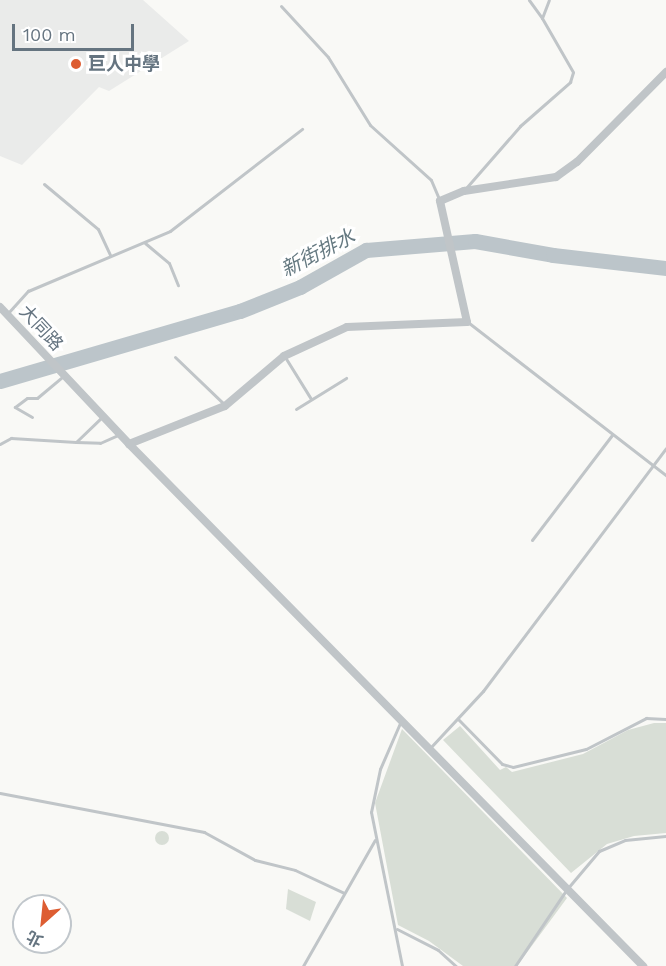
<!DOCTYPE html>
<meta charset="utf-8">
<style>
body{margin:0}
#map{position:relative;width:666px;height:966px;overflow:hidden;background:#f9f9f6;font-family:"Work Sans","Noto Sans TC",sans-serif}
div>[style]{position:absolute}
.built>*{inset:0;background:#eaebea}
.green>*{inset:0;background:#d8ded6}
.round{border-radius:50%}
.river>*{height:15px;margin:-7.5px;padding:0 7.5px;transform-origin:7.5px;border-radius:7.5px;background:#bcc5ca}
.service>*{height:3px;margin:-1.5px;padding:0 1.5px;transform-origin:1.5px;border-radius:1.5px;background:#c0c5c8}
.tertiary>*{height:8px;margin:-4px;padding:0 4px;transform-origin:4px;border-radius:4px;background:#c0c5c8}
.dots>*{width:16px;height:16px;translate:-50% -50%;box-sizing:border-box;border:3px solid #fff;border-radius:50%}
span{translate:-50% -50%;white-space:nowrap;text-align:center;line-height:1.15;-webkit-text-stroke:6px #fff;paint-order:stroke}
.poi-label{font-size:18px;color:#657480;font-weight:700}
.left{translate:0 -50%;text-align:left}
.street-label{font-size:18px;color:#657480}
.water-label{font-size:20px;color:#657981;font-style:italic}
.north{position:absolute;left:12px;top:894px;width:60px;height:60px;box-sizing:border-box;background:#fff;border:2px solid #c1c7cc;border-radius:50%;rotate:207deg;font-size:16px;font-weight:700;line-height:24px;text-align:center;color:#657480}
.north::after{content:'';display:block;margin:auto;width:21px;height:27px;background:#dd5d32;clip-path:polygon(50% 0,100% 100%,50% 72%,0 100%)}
.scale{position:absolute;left:12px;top:24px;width:122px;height:27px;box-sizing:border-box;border:3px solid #657480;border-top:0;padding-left:8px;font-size:18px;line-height:21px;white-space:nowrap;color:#657480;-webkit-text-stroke:4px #fff;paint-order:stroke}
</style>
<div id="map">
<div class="built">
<i style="clip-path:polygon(0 0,143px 0,189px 41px,109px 91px,99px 87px,22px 165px,0 156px)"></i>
</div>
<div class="green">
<i style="clip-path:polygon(654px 723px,666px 723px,666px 833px,634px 836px,607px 844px,571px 873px,443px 740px,460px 726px,500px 770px,506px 767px,512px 772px,583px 754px,628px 730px)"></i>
<i style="clip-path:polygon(402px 729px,567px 898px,517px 966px,463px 966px,429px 941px,398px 925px,375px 803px)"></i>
<i class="round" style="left:155px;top:831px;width:14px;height:14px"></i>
<i style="clip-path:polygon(288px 889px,316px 902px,310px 921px,286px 909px)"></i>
</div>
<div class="river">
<i style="left:0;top:381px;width:250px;rotate:-16.3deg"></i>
<i style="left:240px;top:311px;width:65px;rotate:-21.8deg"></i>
<i style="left:300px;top:287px;width:76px;rotate:-29.3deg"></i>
<i style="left:366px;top:250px;width:109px;rotate:-4.7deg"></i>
<i style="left:475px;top:241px;width:79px;rotate:10.2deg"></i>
<i style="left:553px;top:255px;width:114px;rotate:6.6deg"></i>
</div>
<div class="service">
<i style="left:529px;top:0;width:22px;rotate:54deg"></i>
<i style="left:281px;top:6px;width:69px;rotate:47.3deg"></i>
<i style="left:328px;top:57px;width:80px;rotate:58.3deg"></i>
<i style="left:370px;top:125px;width:82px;rotate:42deg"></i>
<i style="left:431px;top:180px;width:21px;rotate:67deg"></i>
<i style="left:44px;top:184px;width:70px;rotate:39.8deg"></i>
<i style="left:98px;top:229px;width:29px;rotate:65deg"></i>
<i style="left:466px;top:188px;width:82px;rotate:-48.9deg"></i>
<i style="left:520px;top:126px;width:67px;rotate:-41.3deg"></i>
<i style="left:570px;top:82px;width:10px;rotate:-73deg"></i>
<i style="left:573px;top:72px;width:62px;rotate:-119.9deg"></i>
<i style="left:542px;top:18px;width:19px;rotate:-69deg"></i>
<i style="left:145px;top:243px;width:31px;rotate:40deg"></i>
<i style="left:169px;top:263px;width:24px;rotate:68deg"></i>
<i style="left:8px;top:313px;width:30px;rotate:-48deg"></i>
<i style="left:28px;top:291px;width:154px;rotate:-22.9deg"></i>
<i style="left:170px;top:231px;width:167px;rotate:-37.7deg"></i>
<i style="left:469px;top:323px;width:249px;rotate:37.7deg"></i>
<i style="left:175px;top:357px;width:68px;rotate:43.8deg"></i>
<i style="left:285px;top:357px;width:49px;rotate:58.2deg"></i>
<i style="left:296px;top:409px;width:59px;rotate:-31.8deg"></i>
<i style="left:32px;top:417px;width:20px;rotate:-150deg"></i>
<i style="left:15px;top:407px;width:15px;rotate:-37deg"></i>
<i style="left:27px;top:398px;width:10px"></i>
<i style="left:37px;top:398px;width:33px;rotate:-40deg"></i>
<i style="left:76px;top:442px;width:24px;rotate:2deg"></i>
<i style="left:100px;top:443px;width:20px;rotate:-24deg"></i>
<i style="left:0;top:444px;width:13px;rotate:-29deg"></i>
<i style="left:11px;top:438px;width:65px;rotate:3.5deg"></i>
<i style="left:76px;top:442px;width:37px;rotate:-44deg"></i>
<i style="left:532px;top:540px;width:132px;rotate:-52.7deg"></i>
<i style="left:458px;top:719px;width:63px;rotate:45.6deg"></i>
<i style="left:502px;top:764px;width:11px;rotate:15deg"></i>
<i style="left:513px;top:767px;width:75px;rotate:-13.9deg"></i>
<i style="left:586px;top:749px;width:68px;rotate:-27.3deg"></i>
<i style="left:646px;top:718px;width:20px;rotate:3deg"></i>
<i style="left:400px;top:723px;width:50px;rotate:113.5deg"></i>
<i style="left:380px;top:769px;width:44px;rotate:101.8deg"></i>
<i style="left:371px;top:812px;width:157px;rotate:78.6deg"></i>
<i style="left:430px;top:748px;width:78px;rotate:-47.1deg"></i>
<i style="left:483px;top:691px;width:304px;rotate:-53deg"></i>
<i style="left:0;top:793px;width:208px;rotate:10.8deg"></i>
<i style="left:204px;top:832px;width:58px;rotate:28.8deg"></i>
<i style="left:255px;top:860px;width:41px;rotate:14deg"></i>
<i style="left:295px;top:870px;width:54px;rotate:25.1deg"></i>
<i style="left:397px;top:929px;width:46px;rotate:27.1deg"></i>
<i style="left:438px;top:950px;width:24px;rotate:42deg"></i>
<i style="left:303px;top:966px;width:145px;rotate:-60.3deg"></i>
<i style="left:515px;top:966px;width:93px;rotate:-56deg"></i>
<i style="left:567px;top:889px;width:50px;rotate:-49.9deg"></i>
<i style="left:599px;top:851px;width:28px;rotate:-23deg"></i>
<i style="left:625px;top:840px;width:41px;rotate:-5.6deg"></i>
</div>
<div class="tertiary">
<i style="left:0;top:307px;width:188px;rotate:46.7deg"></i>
<i style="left:129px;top:444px;width:733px;rotate:45.44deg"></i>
<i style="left:129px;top:444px;width:103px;rotate:-21.6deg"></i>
<i style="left:225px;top:406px;width:77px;rotate:-40.3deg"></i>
<i style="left:284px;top:356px;width:69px;rotate:-24.7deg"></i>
<i style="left:347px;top:327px;width:120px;rotate:-2.4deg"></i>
<i style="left:467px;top:322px;width:124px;rotate:-102.6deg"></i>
<i style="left:440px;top:201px;width:26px;rotate:-23deg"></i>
<i style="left:464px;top:191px;width:93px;rotate:-8.7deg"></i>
<i style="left:556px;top:177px;width:26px;rotate:-36deg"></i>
<i style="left:577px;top:162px;width:127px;rotate:-45.3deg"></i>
</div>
<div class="dots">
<i style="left:76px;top:64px;background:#dd5d32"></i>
</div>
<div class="poi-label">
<span class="left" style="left:88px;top:64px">巨人中學</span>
</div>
<div class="street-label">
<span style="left:41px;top:328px;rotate:47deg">大同路</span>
</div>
<div class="water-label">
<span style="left:318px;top:253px;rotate:-27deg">新街排水</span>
</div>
<div class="north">北</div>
<div class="scale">100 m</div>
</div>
